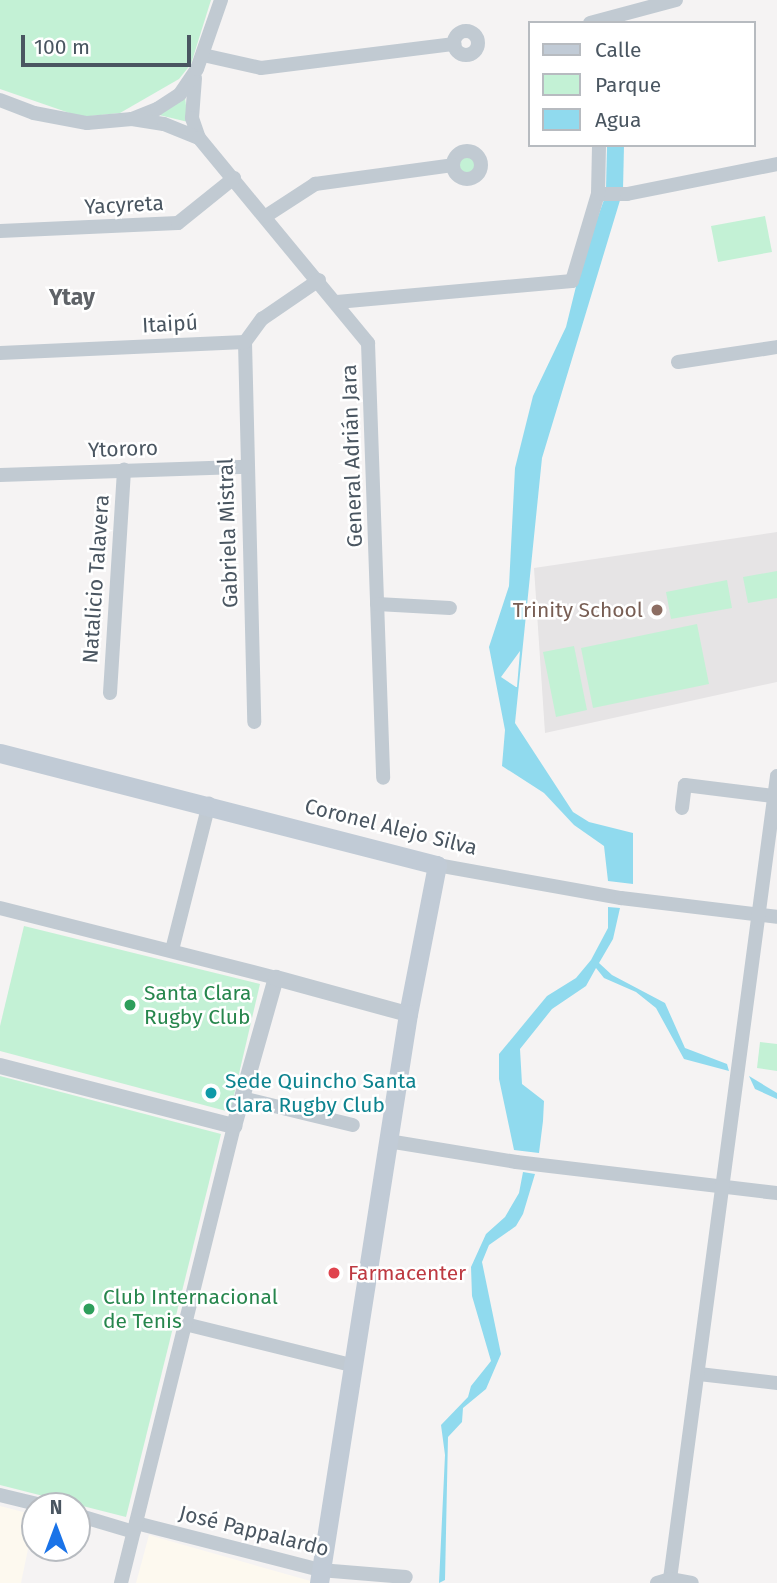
<!DOCTYPE html>
<meta charset="utf-8">
<style>
body{margin:0}
#map{position:relative;width:777px;height:1583px;overflow:hidden;background:#f5f3f3;font-family:"Fira Sans",sans-serif}
div>[style]{position:absolute}
.commercial>*{inset:0;background:#fdf9ef}
.education>*{inset:0;background:#e6e4e5}
.green>*{inset:0;background:#c3f1d5}
.round{border-radius:50%}
.water>*{inset:0;background:#90daee}
.minor>*{height:14px;margin:-7px;padding:0 7px;transform-origin:7px;border-radius:7px;background:#c1cad2}
.minor>.ring{margin:-7px;padding:0;box-sizing:content-box;background:none;border:14px solid #c1cad2;border-radius:50%}
.tertiary>*{height:16px;margin:-8px;padding:0 8px;transform-origin:8px;border-radius:8px;background:#c1cad2}
.secondary>*{height:19px;margin:-9.5px;padding:0 9.5px;transform-origin:9.5px;border-radius:9.5px;background:#c1cbd6}
.dots>*{width:19px;height:19px;translate:-50% -50%;box-sizing:border-box;border:4px solid #fff;border-radius:50%}
span{translate:-50% -50%;white-space:nowrap;text-align:center;line-height:1.15;-webkit-text-stroke:5px #fff;paint-order:stroke}
.street-label{font-size:21px;color:#4a5661}
.education-label{font-size:21px;color:#785e54}
.right{translate:-100% -50%;text-align:right}
.leisure-label{font-size:21px;color:#27864d}
.left{translate:0 -50%;text-align:left}
.culture-label{font-size:21px;color:#0d838f}
.health-label{font-size:21px;color:#be3a42}
.neighbourhood-label{font-size:23px;color:#5f6368;font-weight:700}
.legend{position:absolute;left:528px;top:21px;width:228px;height:126px;box-sizing:border-box;background:#fff;border:2px solid #b7bbc0;margin:0;padding:9px 12px;list-style:none;font-size:21px;color:#4a5661}
.legend li{display:flex;align-items:center;gap:14px;height:35px}
.legend b{width:35px;border:2px solid #b7bbc0}
.north{position:absolute;left:21px;top:1492px;width:70px;height:70px;box-sizing:border-box;background:#fff;border:2px solid #b7bbc0;border-radius:50%;rotate:0deg;font-size:19px;font-weight:700;line-height:28px;text-align:center;color:#4a5661}
.north::after{content:'';display:block;margin:auto;width:24px;height:32px;background:#1a73e8;clip-path:polygon(50% 0,100% 100%,50% 72%,0 100%)}
.scale{position:absolute;left:21px;top:35px;width:170px;height:32px;box-sizing:border-box;border:4px solid #4a5661;border-top:0;padding-left:9px;font-size:21px;line-height:24px;white-space:nowrap;color:#4a5661;-webkit-text-stroke:5px #fff;paint-order:stroke}
</style>
<div id="map">
<div class="commercial">
<i style="clip-path:polygon(0 1506px,35px 1515px,21px 1583px,0 1583px)"></i>
<i style="clip-path:polygon(149px 1535px,314px 1582px,325px 1583px,136px 1583px)"></i>
</div>
<div class="education">
<i style="clip-path:polygon(777px 532px,777px 682px,545px 733px,534px 568px)"></i>
</div>
<div class="green">
<i style="clip-path:polygon(0 0,211px 0,191px 64px,179px 79px,120px 113px,81px 117px,0 89px)"></i>
<i style="clip-path:polygon(185px 97px,188px 122px,159px 115px)"></i>
<i class="round" style="left:459px;top:157px;width:16px;height:16px"></i>
<i style="clip-path:polygon(765px 216px,772px 252px,718px 262px,711px 226px)"></i>
<i style="clip-path:polygon(777px 571px,777px 598px,748px 603px,743px 577px)"></i>
<i style="clip-path:polygon(727px 580px,732px 608px,671px 619px,666px 592px)"></i>
<i style="clip-path:polygon(697px 624px,709px 684px,593px 708px,581px 648px)"></i>
<i style="clip-path:polygon(574px 646px,587px 710px,556px 717px,543px 652px)"></i>
<i style="clip-path:polygon(24px 926px,260px 984px,230px 1112px,0 1051px,0 1026px)"></i>
<i style="clip-path:polygon(760px 1042px,777px 1044px,777px 1071px,757px 1068px)"></i>
<i style="clip-path:polygon(0 1076px,221px 1134px,126px 1517px,0 1485px)"></i>
</div>
<div class="water">
<i style="clip-path:polygon(607px 145px,624px 145px,623px 190px,606px 190px)"></i>
<i style="clip-path:polygon(evenodd,605px 197px,621px 197px,542px 458px,515px 723px,573px 812px,589px 822px,633px 833px,633px 884px,608px 881px,604px 846px,574px 825px,544px 793px,502px 766px,505px 730px,489px 647px,509px 586px,515px 468px,533px 396px,566px 327px,583px 258px,605px 197px,520px 651px,517px 687px,516px 687px,501px 677px,520px 651px)"></i>
<i style="clip-path:polygon(608px 907px,620px 908px,613px 939px,599px 963px,612px 975px,665px 1003px,685px 1048px,727px 1064px,729px 1071px,684px 1059px,656px 1008px,636px 992px,604px 978px,596px 968px,586px 986px,552px 1009px,520px 1049px,522px 1084px,544px 1101px,543px 1121px,539px 1153px,514px 1150px,499px 1079px,499px 1054px,547px 996px,576px 978px,591px 960px,608px 928px)"></i>
<i style="clip-path:polygon(749px 1076px,777px 1093px,777px 1099px,755px 1089px)"></i>
<i style="clip-path:polygon(523px 1172px,535px 1174px,523px 1214px,516px 1226px,489px 1245px,482px 1262px,501px 1354px,486px 1389px,463px 1408px,462px 1422px,448px 1437px,445px 1580px,439px 1583px,445px 1455px,441px 1425px,468px 1397px,471px 1386px,491px 1361px,472px 1296px,471px 1267px,486px 1234px,505px 1217px,519px 1193px)"></i>
</div>
<div class="minor">
<i style="left:590px;top:23px;width:89px;rotate:-15deg"></i>
<i class="ring" style="left:454px;top:31px;width:10px;height:10px"></i>
<i style="left:203px;top:55px;width:59px;rotate:12.6deg"></i>
<i style="left:261px;top:68px;width:195px;rotate:-7.1deg"></i>
<i style="left:195px;top:78px;width:40px;rotate:94.3deg"></i>
<i style="left:192px;top:118px;width:21px;rotate:71deg"></i>
<i style="left:0;top:100px;width:36px;rotate:21deg"></i>
<i style="left:34px;top:113px;width:54px;rotate:10.7deg"></i>
<i style="left:87px;top:123px;width:45px;rotate:-5.1deg"></i>
<i style="left:132px;top:119px;width:27px;rotate:-22deg"></i>
<i style="left:157px;top:109px;width:27px;rotate:-33deg"></i>
<i style="left:180px;top:94px;width:30px;rotate:-56deg"></i>
<i style="left:197px;top:69px;width:73px;rotate:-70.8deg"></i>
<i style="left:132px;top:119px;width:32px;rotate:9deg"></i>
<i style="left:164px;top:124px;width:38px;rotate:22deg"></i>
<i style="left:199px;top:138px;width:266px;rotate:50.5deg"></i>
<i style="left:368px;top:343px;width:435px;rotate:88deg"></i>
<i class="ring" style="left:453px;top:151px;width:14px;height:14px"></i>
<i style="left:598px;top:194px;width:29px"></i>
<i style="left:627px;top:194px;width:153px;rotate:-11.3deg"></i>
<i style="left:266px;top:216px;width:59px;rotate:-33.1deg"></i>
<i style="left:315px;top:184px;width:139px;rotate:-7.8deg"></i>
<i style="left:0;top:231px;width:178px;rotate:-2.6deg"></i>
<i style="left:178px;top:223px;width:72px;rotate:-38.8deg"></i>
<i style="left:337px;top:302px;width:236px;rotate:-5.1deg"></i>
<i style="left:572px;top:281px;width:91px;rotate:-73.4deg"></i>
<i style="left:598px;top:194px;width:49px;rotate:-88.8deg"></i>
<i style="left:245px;top:342px;width:380px;rotate:88.6deg"></i>
<i style="left:0;top:353px;width:245px;rotate:-2.6deg"></i>
<i style="left:245px;top:342px;width:29px;rotate:-54deg"></i>
<i style="left:262px;top:319px;width:69px;rotate:-34.4deg"></i>
<i style="left:678px;top:362px;width:100px;rotate:-8.6deg"></i>
<i style="left:0;top:475px;width:247px;rotate:-1.9deg"></i>
<i style="left:377px;top:604px;width:73px;rotate:3.1deg"></i>
<i style="left:110px;top:693px;width:224px;rotate:-86.4deg"></i>
<i style="left:682px;top:808px;width:23px;rotate:-83deg"></i>
<i style="left:685px;top:785px;width:89px;rotate:7.1deg"></i>
<i style="left:437px;top:865px;width:187px;rotate:10.2deg"></i>
<i style="left:621px;top:898px;width:157px;rotate:6.9deg"></i>
<i style="left:0;top:908px;width:285px;rotate:14.2deg"></i>
<i style="left:172px;top:950px;width:151px;rotate:-75.8deg"></i>
<i style="left:242px;top:1098px;width:114px;rotate:13.7deg"></i>
<i style="left:388px;top:1141px;width:130px;rotate:9.3deg"></i>
<i style="left:516px;top:1162px;width:263px;rotate:6.8deg"></i>
<i style="left:185px;top:1324px;width:171px;rotate:13.9deg"></i>
<i style="left:699px;top:1374px;width:79px;rotate:6.6deg"></i>
<i style="left:0;top:1495px;width:46px;rotate:13.7deg"></i>
<i style="left:77px;top:1515px;width:59px;rotate:16.6deg"></i>
<i style="left:136px;top:1523px;width:190px;rotate:14.3deg"></i>
<i style="left:320px;top:1570px;width:86px;rotate:4.7deg"></i>
<i style="left:670px;top:1579px;width:810px;rotate:-82.41deg"></i>
<i style="left:121px;top:1583px;width:471px;rotate:-76.1deg"></i>
<i style="left:657px;top:1583px;width:14px;rotate:-17deg"></i>
<i style="left:670px;top:1579px;width:22px;rotate:10deg"></i>
</div>
<div class="tertiary">
<i style="left:0;top:1066px;width:242px;rotate:14.4deg"></i>
<i style="left:234px;top:1126px;width:154px;rotate:-74.2deg"></i>
<i style="left:276px;top:978px;width:137px;rotate:15.3deg"></i>
</div>
<div class="secondary">
<i style="left:0;top:753px;width:451px;rotate:14.4deg"></i>
<i style="left:437px;top:865px;width:152px;rotate:101deg"></i>
<i style="left:408px;top:1014px;width:576px;rotate:98.89deg"></i>
</div>
<div class="dots">
<i style="left:657px;top:610px;background:#8d6e63"></i>
<i style="left:130px;top:1005px;background:#2e9e5b"></i>
<i style="left:211px;top:1093px;background:#0f9aa8"></i>
<i style="left:334px;top:1273px;background:#e0444e"></i>
<i style="left:89px;top:1309px;background:#2e9e5b"></i>
</div>
<div class="street-label">
<span style="left:124px;top:205px;rotate:-3deg">Yacyreta</span>
<span style="left:170px;top:324px;rotate:-3deg">Itaipú</span>
<span style="left:123px;top:449px;rotate:-2deg">Ytororo</span>
<span style="left:352px;top:456px;rotate:-92deg">General Adrián Jara</span>
<span style="left:228px;top:533px;rotate:-92deg">Gabriela Mistral</span>
<span style="left:96px;top:579px;rotate:-86deg">Natalicio Talavera</span>
<span style="left:391px;top:827px;rotate:14deg">Coronel Alejo Silva</span>
<span style="left:254px;top:1531px;rotate:14deg">José Pappalardo</span>
</div>
<div class="education-label">
<span class="right" style="left:643px;top:610px">Trinity School</span>
</div>
<div class="leisure-label">
<span class="left" style="left:144px;top:1005px">Santa Clara<br>Rugby Club</span>
<span class="left" style="left:103px;top:1309px">Club Internacional<br>de Tenis</span>
</div>
<div class="culture-label">
<span class="left" style="left:225px;top:1093px">Sede Quincho Santa<br>Clara Rugby Club</span>
</div>
<div class="health-label">
<span class="left" style="left:348px;top:1273px">Farmacenter</span>
</div>
<div class="neighbourhood-label">
<span style="left:72px;top:297px">Ytay</span>
</div>
<ul class="legend">
<li><b style="height:9px;background:#c1cbd6"></b>Calle</li>
<li><b style="height:19px;background:#c3f1d5"></b>Parque</li>
<li><b style="height:19px;background:#90daee"></b>Agua</li>
</ul>
<div class="north">N</div>
<div class="scale">100 m</div>
</div>
